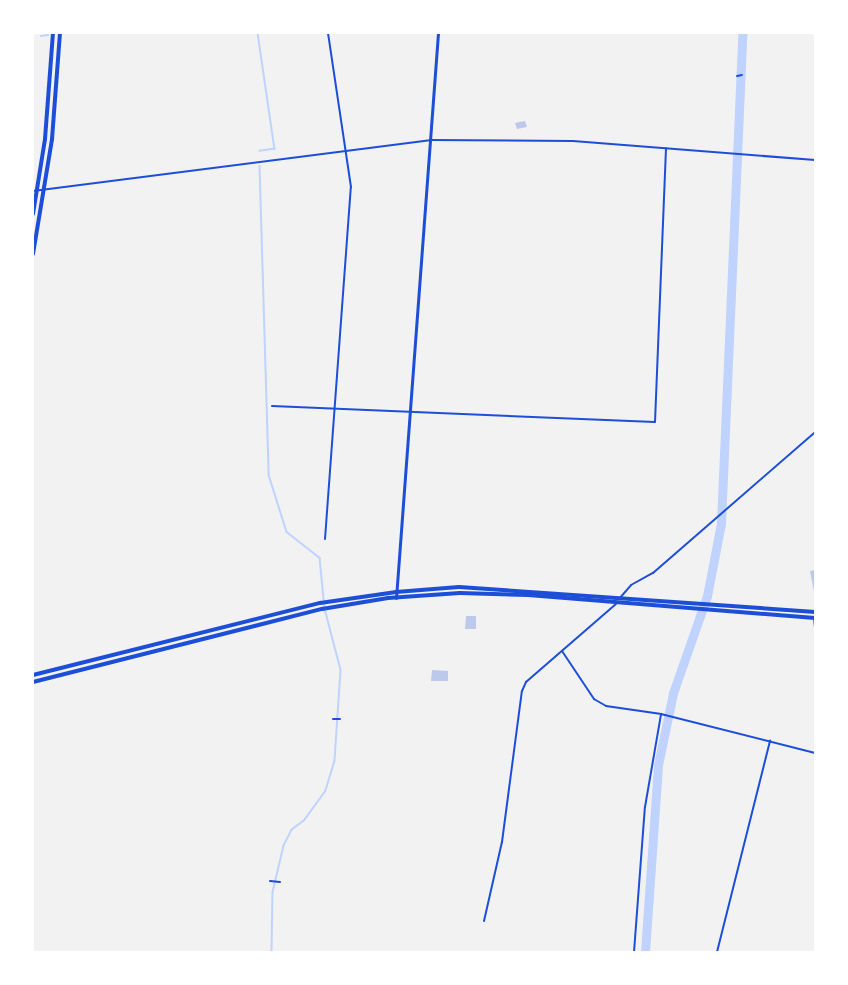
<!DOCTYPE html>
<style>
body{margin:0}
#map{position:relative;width:848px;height:985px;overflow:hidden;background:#f2f2f2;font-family:Georgia,serif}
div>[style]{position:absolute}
.stream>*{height:1.5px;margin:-0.75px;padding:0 0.75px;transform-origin:0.75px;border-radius:0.75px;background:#bfd3fe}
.river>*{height:9px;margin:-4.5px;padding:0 4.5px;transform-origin:4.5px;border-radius:4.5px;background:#bfd3fe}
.building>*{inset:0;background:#bdc9ec}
.minor>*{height:2px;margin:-1px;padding:0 1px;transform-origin:1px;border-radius:1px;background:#1d4ed8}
.tertiary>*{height:2px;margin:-1px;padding:0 1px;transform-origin:1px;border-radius:1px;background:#1d4ed8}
.secondary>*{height:3px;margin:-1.5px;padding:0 1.5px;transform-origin:1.5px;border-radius:1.5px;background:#1d4ed8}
.trunk>*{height:4px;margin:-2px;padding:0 2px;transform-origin:2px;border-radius:2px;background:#1d4ed8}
.motorway>*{height:4px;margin:-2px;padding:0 2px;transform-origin:2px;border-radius:2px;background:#1d4ed8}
span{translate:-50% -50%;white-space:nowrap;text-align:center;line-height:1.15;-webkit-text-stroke:6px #fff;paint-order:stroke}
.frame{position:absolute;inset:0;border:34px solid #fff;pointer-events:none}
</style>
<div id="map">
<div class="stream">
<i style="left:258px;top:33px;width:117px;rotate:81.7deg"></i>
<i style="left:275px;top:149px;width:15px;rotate:172deg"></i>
<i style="left:41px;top:36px;width:7px;rotate:-8deg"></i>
<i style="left:260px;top:166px;width:309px;rotate:88.3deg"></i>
<i style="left:269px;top:475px;width:60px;rotate:72.5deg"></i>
<i style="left:287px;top:532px;width:42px;rotate:38.2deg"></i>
<i style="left:320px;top:558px;width:51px;rotate:84.4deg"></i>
<i style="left:325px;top:609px;width:63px;rotate:75.3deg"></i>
<i style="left:341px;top:670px;width:91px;rotate:93.8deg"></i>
<i style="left:335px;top:761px;width:31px;rotate:107deg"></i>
<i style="left:326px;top:791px;width:37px;rotate:126deg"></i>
<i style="left:304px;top:821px;width:15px;rotate:143deg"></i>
<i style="left:292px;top:830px;width:18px;rotate:117deg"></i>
<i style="left:284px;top:846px;width:47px;rotate:103.4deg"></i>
<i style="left:273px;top:892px;width:60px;rotate:91deg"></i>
</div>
<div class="river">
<i style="left:645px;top:952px;width:187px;rotate:-86deg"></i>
<i style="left:658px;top:765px;width:74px;rotate:-78.2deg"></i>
<i style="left:673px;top:693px;width:103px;rotate:-70.7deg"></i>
<i style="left:707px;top:596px;width:74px;rotate:-79.1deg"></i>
<i style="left:721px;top:523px;width:490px;rotate:-87.5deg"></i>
</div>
<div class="building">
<i style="clip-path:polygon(525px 121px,527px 127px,517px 129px,515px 123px)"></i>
<i style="clip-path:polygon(815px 570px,815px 592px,814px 592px,810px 571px)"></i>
<i style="clip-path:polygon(466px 616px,476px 616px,476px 629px,465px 629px)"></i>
<i style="clip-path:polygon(432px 670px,448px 671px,448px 681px,431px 681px)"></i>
</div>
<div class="minor">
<i style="left:737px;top:76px;width:5px;rotate:-11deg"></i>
<i style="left:272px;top:406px;width:383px;rotate:2.4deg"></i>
<i style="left:655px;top:422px;width:274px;rotate:-87.7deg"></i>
<i style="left:325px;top:539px;width:353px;rotate:-85.8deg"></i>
<i style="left:351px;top:187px;width:156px;rotate:-98.5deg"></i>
<i style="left:619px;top:599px;width:18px;rotate:-49deg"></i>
<i style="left:631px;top:585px;width:25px;rotate:-29deg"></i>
<i style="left:653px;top:573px;width:215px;rotate:-41deg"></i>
<i style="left:814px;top:618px;width:9px;rotate:84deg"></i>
<i style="left:562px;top:651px;width:58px;rotate:56.3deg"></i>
<i style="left:594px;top:699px;width:14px;rotate:30deg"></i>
<i style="left:606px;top:706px;width:56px;rotate:8.3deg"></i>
<i style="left:661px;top:714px;width:159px;rotate:14.2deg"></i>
<i style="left:333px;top:719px;width:7px"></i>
<i style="left:270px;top:881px;width:10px;rotate:6deg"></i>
<i style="left:484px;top:921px;width:81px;rotate:-77.2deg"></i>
<i style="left:502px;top:842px;width:152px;rotate:-82.5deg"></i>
<i style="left:522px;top:691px;width:10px;rotate:-66deg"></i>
<i style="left:526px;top:682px;width:119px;rotate:-40.9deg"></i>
<i style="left:634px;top:952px;width:145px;rotate:-85.7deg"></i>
<i style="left:645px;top:807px;width:94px;rotate:-80.2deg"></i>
<i style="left:717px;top:952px;width:218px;rotate:-75.9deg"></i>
</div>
<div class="tertiary">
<i style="left:33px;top:191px;width:400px;rotate:-7.3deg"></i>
<i style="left:430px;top:140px;width:143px;rotate:0.4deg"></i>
<i style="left:573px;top:141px;width:243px;rotate:4.5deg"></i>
</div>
<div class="secondary">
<i style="left:396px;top:598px;width:567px;rotate:-85.75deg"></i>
</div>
<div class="trunk">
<i style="left:33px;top:675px;width:296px;rotate:-14.1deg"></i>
<i style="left:320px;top:603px;width:77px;rotate:-8.2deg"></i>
<i style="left:396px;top:592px;width:63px;rotate:-4.5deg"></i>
<i style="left:459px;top:587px;width:357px;rotate:4deg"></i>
<i style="left:33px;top:682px;width:298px;rotate:-14.2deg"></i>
<i style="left:322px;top:609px;width:67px;rotate:-9.5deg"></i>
<i style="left:388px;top:598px;width:72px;rotate:-4deg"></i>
<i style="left:460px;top:593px;width:68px;rotate:1.7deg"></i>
<i style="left:528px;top:595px;width:288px;rotate:4.6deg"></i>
</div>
<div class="motorway">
<i style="left:33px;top:214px;width:76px;rotate:-80.9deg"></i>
<i style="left:45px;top:139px;width:106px;rotate:-85.7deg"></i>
<i style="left:33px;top:254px;width:117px;rotate:-80.6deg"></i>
<i style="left:52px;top:139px;width:106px;rotate:-85.7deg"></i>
</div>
<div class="frame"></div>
</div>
